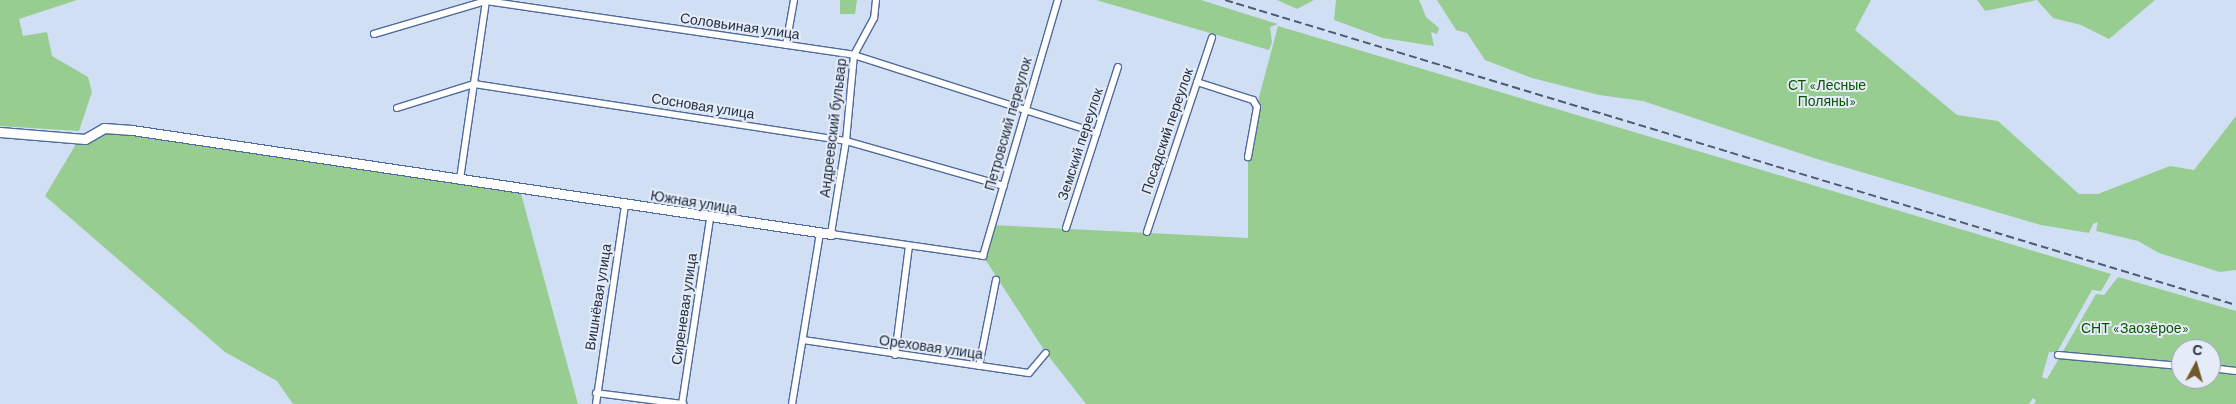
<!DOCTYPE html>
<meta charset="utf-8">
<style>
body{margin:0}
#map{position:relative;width:2236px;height:404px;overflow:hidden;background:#d1dff5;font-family:Barlow,sans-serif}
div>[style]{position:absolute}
.green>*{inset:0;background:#97cd90}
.roads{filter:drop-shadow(1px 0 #4f6a9c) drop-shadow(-1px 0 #4f6a9c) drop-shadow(0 1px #4f6a9c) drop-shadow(0 -1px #4f6a9c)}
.street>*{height:6px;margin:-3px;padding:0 3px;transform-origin:3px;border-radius:3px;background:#fff}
.secondary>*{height:9px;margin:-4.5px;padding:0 4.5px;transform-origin:4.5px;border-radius:4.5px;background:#fff}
.rail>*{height:2px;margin-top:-1px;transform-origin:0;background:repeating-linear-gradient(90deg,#4e5c71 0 8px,transparent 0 12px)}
span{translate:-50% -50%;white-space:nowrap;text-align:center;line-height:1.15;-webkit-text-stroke:4px #e5ebf7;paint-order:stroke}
.street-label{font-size:14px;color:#212e43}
.park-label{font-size:14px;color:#0a5600}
.north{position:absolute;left:2171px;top:339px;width:50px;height:50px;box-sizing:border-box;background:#e5ebf7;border:1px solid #979faf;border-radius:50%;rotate:6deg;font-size:14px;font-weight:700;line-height:20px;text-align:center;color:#212e43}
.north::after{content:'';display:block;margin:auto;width:18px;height:22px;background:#715829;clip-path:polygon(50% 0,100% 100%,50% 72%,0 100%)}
</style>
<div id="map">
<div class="green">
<i style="clip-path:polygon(0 0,77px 0,19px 19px,23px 36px,47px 32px,52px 56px,88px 77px,92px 92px,79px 131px,0 126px)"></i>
<i style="clip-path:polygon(840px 0,857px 0,855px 14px,840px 14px)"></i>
<i style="clip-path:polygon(1096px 0,1201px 0,1278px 24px,1270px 27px,1272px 42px,1269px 50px)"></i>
<i style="clip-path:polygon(1277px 0,1314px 0,1297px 9px)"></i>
<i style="clip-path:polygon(1336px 0,1419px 0,1426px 17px,1439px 28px,1437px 34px,1431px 32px,1434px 46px,1383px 38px,1334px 20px)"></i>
<i style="clip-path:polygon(1437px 0,1871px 0,1855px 30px,1957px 115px,1998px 121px,2079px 194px,2098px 194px,2170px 166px,2194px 170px,2236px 116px,2236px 270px,2220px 272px,2159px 253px,2138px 241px,2096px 231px,2098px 222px,2093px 224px,2089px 233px,2041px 225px,1817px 159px,1643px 101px,1599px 95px,1532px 78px,1485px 60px,1467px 33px,1456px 30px)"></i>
<i style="clip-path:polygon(1977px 0,2155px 0,2109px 39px,2081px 25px,2053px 18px,2037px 0,1985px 11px)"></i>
<i style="clip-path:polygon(evenodd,1278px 26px,2111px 274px,2101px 291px,2092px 290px,2057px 352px,2049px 352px,2042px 377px,2047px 379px,2096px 294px,2104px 295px,2118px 277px,2236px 311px,2236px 404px,2034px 404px,2036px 400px,2033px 398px,2029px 404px,1086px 404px,1046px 353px,983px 256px,991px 225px,1248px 238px,1248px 157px,1259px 97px,1278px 26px,2181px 349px,2211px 349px,2211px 379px,2181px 379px,2181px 349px)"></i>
<i style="clip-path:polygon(95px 130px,200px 141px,411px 176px,520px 190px,578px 404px,293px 404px,277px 381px,225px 352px,45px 196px,79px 139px)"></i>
</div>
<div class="roads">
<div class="street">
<i style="left:876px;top:0;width:18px;rotate:96deg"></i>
<i style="left:874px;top:18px;width:42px;rotate:118.4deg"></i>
<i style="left:854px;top:55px;width:86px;rotate:95.3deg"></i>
<i style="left:846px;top:141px;width:94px;rotate:99.2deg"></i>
<i style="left:831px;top:234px;width:154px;rotate:8.2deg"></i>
<i style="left:983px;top:256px;width:267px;rotate:-73.7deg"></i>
<i style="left:374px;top:34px;width:117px;rotate:-16.4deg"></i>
<i style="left:486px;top:1px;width:372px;rotate:8.3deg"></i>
<i style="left:854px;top:55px;width:255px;rotate:17.8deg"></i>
<i style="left:786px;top:45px;width:46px;rotate:-79.9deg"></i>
<i style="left:1197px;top:82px;width:59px;rotate:17.8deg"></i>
<i style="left:1253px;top:100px;width:8px;rotate:60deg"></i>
<i style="left:1257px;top:107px;width:51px;rotate:100.2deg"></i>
<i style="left:397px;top:108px;width:81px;rotate:-17.3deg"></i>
<i style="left:474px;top:84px;width:376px;rotate:8.7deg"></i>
<i style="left:846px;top:141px;width:164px;rotate:15.9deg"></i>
<i style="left:460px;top:179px;width:181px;rotate:-81.7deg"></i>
<i style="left:1066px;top:228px;width:169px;rotate:-72.1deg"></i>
<i style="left:1147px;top:232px;width:205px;rotate:-71.5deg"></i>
<i style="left:803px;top:340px;width:228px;rotate:8.3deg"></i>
<i style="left:1029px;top:373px;width:26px;rotate:-50deg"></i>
<i style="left:895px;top:355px;width:110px;rotate:-82.7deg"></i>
<i style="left:2058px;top:355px;width:123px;rotate:5.1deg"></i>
<i style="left:979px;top:366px;width:88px;rotate:-78.8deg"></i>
<i style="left:2211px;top:368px;width:25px;rotate:7deg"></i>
<i style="left:596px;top:393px;width:88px;rotate:7.2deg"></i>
<i style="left:596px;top:404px;width:201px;rotate:-81.7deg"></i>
<i style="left:682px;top:404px;width:188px;rotate:-81.4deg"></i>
<i style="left:792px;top:404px;width:173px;rotate:-80.7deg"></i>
</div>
<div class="secondary">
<i style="left:0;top:132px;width:85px;rotate:4.7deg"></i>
<i style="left:85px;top:139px;width:22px;rotate:-30deg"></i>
<i style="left:104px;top:128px;width:28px;rotate:4deg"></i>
<i style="left:132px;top:130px;width:707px;rotate:8.46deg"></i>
</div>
</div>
<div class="rail">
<i style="left:1225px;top:0;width:1056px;rotate:16.79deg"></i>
</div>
<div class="street-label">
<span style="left:740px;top:26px;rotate:8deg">Соловьиная улица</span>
<span style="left:703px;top:106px;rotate:9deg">Сосновая улица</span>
<span style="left:1008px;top:124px;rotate:-74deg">Петровский переулок</span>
<span style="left:833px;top:128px;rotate:-83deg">Андреевский бульвар</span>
<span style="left:1167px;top:131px;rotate:-71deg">Посадский переулок</span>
<span style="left:1080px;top:144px;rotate:-72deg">Земский переулок</span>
<span style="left:694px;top:202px;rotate:9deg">Южная улица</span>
<span style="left:598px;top:297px;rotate:-81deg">Вишнёвая улица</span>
<span style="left:684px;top:309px;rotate:-82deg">Сиреневая улица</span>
<span style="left:931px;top:347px;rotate:8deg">Ореховая улица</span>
</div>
<div class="park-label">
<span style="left:1827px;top:93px">СТ «Лесные<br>Поляны»</span>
<span style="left:2135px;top:328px">СНТ «Заозёрое»</span>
</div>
<div class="north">С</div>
</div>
